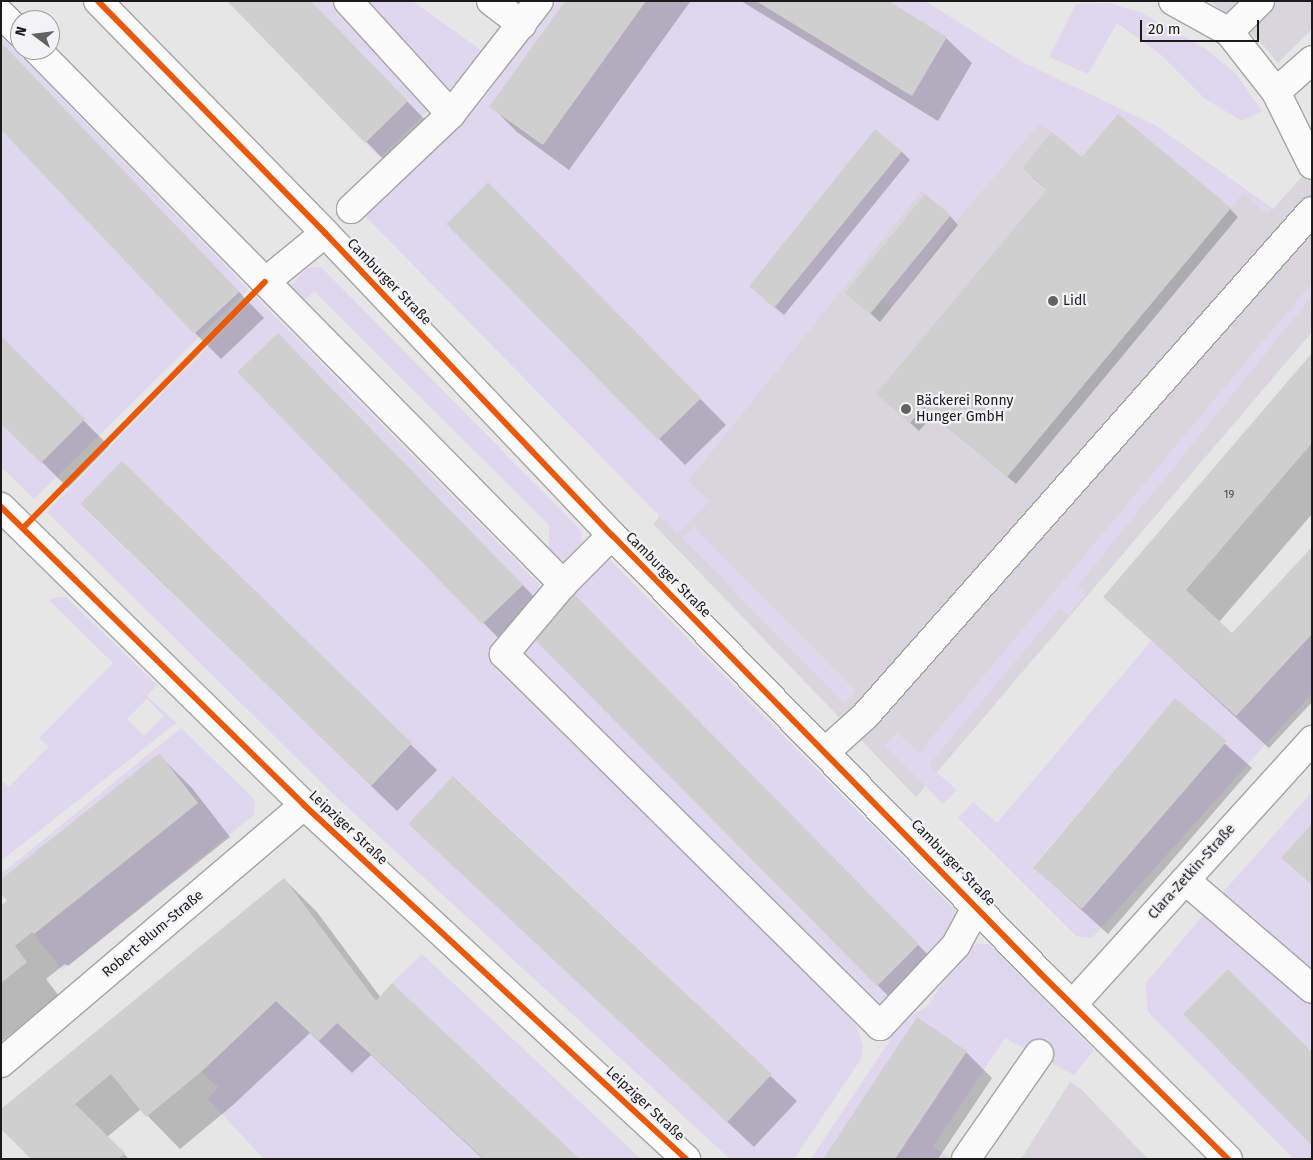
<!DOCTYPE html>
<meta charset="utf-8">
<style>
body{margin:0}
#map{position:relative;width:1313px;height:1160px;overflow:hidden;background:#e6e6e7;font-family:"Fira Sans",sans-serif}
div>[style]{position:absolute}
.built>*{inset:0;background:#d8d6dc}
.green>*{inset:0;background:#dfd7ee}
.shadow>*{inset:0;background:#0003}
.building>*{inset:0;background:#d0cfd0}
.roads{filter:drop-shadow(1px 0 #a5a5a6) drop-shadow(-1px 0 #a5a5a6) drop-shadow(0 1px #a5a5a6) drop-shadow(0 -1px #a5a5a6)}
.minor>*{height:28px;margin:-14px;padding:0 14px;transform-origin:14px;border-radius:14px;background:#fbfbfb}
.major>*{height:28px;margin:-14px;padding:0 14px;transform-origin:14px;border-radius:14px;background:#fbfbfb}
.cycleway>*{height:6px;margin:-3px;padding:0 3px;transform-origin:3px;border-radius:3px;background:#e8590c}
.dots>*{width:14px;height:14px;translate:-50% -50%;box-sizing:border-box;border:2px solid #f3f2f5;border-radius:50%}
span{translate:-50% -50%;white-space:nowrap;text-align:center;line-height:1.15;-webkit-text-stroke:4.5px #f3f2f5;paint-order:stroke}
.number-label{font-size:11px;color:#4b4a4b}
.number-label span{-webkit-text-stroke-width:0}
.street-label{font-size:14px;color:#1c1b1c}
.poi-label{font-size:14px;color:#1c1b1c}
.left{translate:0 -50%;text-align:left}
.frame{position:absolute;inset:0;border:2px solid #1c1b1c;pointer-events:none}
.north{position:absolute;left:10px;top:10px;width:50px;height:50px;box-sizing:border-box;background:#f3f2f5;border:1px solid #9d9c9e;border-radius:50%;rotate:285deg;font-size:14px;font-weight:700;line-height:20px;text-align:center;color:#1c1b1c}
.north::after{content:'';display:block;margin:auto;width:18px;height:22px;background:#636263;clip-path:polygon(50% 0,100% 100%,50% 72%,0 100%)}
.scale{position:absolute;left:1140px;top:20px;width:119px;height:22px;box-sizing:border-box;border:2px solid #1c1b1c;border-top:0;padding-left:6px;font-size:15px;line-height:18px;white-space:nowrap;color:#1c1b1c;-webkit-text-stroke:4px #f3f2f5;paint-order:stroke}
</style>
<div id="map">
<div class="built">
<i style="clip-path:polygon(1210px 1px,1312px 1px,1312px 29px,1278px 63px,1259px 40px)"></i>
<i style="clip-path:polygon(1024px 63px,1156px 126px,1273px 209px,1306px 172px,1312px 183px,1312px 332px,916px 797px,653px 524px)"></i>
<i style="clip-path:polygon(1070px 1082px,1081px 1089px,1148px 1159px,1021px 1159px)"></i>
</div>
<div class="green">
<i style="clip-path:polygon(311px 1px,412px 1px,481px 50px,454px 85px,380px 158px,365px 143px,408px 101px)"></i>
<i style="clip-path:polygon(evenodd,557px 1px,565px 1px,490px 106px,542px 145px,646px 1px,756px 1px,912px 96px,947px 37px,889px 1px,925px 1px,1024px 63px,1156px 126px,1273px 209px,1267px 214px,1243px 193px,1231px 208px,1118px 114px,1082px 157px,1040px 123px,949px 230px,892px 309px,882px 300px,950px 216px,921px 191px,688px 481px,710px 501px,677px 534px,365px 216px,480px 103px,557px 1px,875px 129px,902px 151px,774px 307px,749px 286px,875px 129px,557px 1px,488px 182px,701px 399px,658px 440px,446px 224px,488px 182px)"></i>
<i style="clip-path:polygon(1109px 3px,1140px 12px,1206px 49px,1236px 74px,1262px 111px,1242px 121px,1205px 99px,1160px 54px,1117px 23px,1088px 74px,1049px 57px,1076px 4px)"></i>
<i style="clip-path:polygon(1px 36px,248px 289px,34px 499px,1px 467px,1px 424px,41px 463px,84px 419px,1px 336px,1px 130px,194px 334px,239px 292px,1px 42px)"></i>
<i style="clip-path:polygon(321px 267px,581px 530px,582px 543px,570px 561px,549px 563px,549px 525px,314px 291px,297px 309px,289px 288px,307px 268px)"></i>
<i style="clip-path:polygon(1312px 283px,1312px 296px,1078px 586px,1086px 594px,1069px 615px,1060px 608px,929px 765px,957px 790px,943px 804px,885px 746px,897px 732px,919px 753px)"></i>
<i style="clip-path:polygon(evenodd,256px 297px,539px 584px,538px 594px,492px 643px,491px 656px,856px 1025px,863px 1046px,861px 1059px,794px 1159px,730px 1159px,333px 794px,47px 512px,256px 297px,278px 333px,523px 585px,483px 624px,237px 372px,278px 333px,256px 297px,122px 461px,412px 743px,371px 786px,80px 505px,122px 461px,256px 297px,454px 776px,772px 1074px,728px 1122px,408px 824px,454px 776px)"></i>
<i style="clip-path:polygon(694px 527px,856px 691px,844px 703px,682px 538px)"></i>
<i style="clip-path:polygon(evenodd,604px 559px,611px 561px,958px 913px,958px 926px,890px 1001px,875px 1006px,525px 659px,523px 647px,604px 559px,573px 593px,919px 944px,877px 986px,573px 593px)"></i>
<i style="clip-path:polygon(evenodd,57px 597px,66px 597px,157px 685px,147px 696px,176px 723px,1px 861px,1px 780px,9px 787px,48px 747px,39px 738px,113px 663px,49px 600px,57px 597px,147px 699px,164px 716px,144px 736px,127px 719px,147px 699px)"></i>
<i style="clip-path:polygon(evenodd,1312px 634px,1312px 693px,1092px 938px,1076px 936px,958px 818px,973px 802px,997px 823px,1152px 640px,1236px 716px,1312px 634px,1175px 698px,1227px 742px,1081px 909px,1033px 867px,1175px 698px)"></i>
<i style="clip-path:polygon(181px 728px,250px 795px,255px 801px,254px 815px,62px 970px,34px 934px,198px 803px,159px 754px,1px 879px,1px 874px)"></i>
<i style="clip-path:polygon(1312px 792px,1312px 823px,1281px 858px,1312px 885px,1312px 979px,1217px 899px)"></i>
<i style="clip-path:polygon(1204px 914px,1312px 1005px,1312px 1052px,1228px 969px,1183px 1014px,1312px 1146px,1312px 1159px,1294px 1159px,1148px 1012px,1145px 984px)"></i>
<i style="clip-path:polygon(978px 944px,989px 944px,1094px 1050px,1074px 1075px,1005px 1038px,933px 1147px,952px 1159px,895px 1159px,967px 1051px,917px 1018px,823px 1159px,811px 1159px,902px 1022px,927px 1006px,969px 946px)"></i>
<i style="clip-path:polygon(422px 954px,641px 1159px,580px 1159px,392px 983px)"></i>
<i style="clip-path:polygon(276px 1001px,319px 1041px,337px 1023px,484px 1159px,264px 1159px,208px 1099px,218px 1087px,201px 1072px)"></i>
</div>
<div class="shadow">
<i style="clip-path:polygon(229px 1px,310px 1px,433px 128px,392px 168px)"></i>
<i style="clip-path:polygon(567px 1px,690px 2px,569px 170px,517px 132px,491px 106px)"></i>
<i style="clip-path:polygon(741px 1px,886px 1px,946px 38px,972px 63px,938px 121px)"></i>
<i style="clip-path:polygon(1px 43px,264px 318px,221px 359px,195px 333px)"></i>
<i style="clip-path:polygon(901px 151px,910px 160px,784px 315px,750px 286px)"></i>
<i style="clip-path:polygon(1082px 159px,1230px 209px,1238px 217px,1016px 484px,933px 415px,919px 431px,878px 394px,1048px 190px,1032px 177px)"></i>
<i style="clip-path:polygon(514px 209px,726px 425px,685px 465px,447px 224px)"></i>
<i style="clip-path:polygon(950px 216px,958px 225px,880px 322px,847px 293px)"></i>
<i style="clip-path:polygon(1px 338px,109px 446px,68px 488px,1px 421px)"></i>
<i style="clip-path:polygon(1312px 355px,1312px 514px,1219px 622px,1232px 634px,1312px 549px,1312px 702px,1269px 748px,1105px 597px)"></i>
<i style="clip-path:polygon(303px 360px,548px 611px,509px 649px,239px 372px)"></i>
<i style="clip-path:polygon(122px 463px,437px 770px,397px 811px,108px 530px)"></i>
<i style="clip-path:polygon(573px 595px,944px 971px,903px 1011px,532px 635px)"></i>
<i style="clip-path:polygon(1175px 699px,1252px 768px,1108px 934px,1034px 867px)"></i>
<i style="clip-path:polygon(159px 755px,192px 788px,230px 837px,68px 966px,65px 964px,46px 979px,59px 996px,1px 1042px,1px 907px)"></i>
<i style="clip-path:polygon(454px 778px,797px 1101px,754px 1147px,410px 824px)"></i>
<i style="clip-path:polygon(284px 879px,317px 912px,381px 998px,578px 1159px,483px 1159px,371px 1055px,352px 1073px,310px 1033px,233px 1105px,180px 1149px,141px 1109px,107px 1137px,129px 1159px,34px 1159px,1px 1127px)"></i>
<i style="clip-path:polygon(918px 1019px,966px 1052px,992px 1078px,938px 1159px,824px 1159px)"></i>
</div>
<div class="building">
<i style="clip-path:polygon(227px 1px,311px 1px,408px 101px,365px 143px)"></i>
<i style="clip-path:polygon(565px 1px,646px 1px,543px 145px,489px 107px)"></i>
<i style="clip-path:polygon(756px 1px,889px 1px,947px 37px,912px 96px)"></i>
<i style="clip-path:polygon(1px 42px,239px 292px,194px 334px,1px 130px)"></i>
<i style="clip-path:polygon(1118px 114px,1231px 208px,1007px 477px,924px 407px,910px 423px,876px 394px,1047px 189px,1022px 168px,1052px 132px,1082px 157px)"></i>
<i style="clip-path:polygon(875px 129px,902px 151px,774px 308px,749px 286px)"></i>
<i style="clip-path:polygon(488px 182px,701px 398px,658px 440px,446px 224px)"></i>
<i style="clip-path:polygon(925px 194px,951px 215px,870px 314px,845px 293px)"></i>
<i style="clip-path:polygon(278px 333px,523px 585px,482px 624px,237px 372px)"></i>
<i style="clip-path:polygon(1px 336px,85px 419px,41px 463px,1px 424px)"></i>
<i style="clip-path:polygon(1312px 353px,1312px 443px,1186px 590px,1232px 633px,1312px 547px,1312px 634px,1236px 716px,1103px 597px)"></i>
<i style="clip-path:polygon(122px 461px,412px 743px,371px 786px,80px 504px)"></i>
<i style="clip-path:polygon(573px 593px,919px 944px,877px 986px,530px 635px)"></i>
<i style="clip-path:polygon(1175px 698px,1227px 741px,1082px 909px,1033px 868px)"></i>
<i style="clip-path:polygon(159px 753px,198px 803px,34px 934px,32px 932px,15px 946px,27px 962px,1px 983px,1px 905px,7px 901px,1px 894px,1px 879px)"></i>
<i style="clip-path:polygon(453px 776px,772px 1074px,727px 1122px,408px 824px)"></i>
<i style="clip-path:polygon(1312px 823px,1312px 885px,1281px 858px)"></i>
<i style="clip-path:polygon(284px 878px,376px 1001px,392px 983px,580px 1159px,484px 1159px,337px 1023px,319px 1041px,276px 1001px,201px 1072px,146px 1117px,111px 1074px,75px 1104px,125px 1153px,118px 1159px,31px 1159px,1px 1129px,1px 1109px)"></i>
<i style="clip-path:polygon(1228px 969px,1312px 1052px,1312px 1146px,1183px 1014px)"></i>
<i style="clip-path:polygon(917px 1017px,967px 1051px,895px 1159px,823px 1159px)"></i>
</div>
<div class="roads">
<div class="minor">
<i style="left:348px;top:1px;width:153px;rotate:47.7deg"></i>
<i style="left:491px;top:1px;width:39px;rotate:37deg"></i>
<i style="left:1173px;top:1px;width:64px;rotate:29deg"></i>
<i style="left:1229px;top:32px;width:76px;rotate:51.9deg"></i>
<i style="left:1276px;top:92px;width:81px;rotate:63.7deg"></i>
<i style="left:1px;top:14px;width:27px;rotate:45deg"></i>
<i style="left:1229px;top:32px;width:44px;rotate:-45deg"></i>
<i style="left:37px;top:50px;width:750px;rotate:45.43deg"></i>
<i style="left:563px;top:584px;width:69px;rotate:-45deg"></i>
<i style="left:1276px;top:92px;width:48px;rotate:-41.6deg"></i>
<i style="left:351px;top:209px;width:138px;rotate:-43.5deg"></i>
<i style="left:451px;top:114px;width:143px;rotate:-52.1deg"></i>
<i style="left:265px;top:282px;width:77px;rotate:-39.2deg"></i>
<i style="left:1px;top:507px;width:425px;rotate:44.5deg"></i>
<i style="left:304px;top:805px;width:521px;rotate:42.82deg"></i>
<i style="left:563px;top:584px;width:92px;rotate:130.1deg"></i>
<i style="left:504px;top:654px;width:529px;rotate:44.69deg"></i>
<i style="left:880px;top:1026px;width:111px;rotate:-46.8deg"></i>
<i style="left:956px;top:945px;width:44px;rotate:-61.7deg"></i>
<i style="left:825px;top:752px;width:54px;rotate:-42deg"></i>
<i style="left:865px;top:716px;width:674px;rotate:-48.49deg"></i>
<i style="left:1185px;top:880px;width:167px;rotate:40.6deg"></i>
<i style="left:1072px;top:1005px;width:358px;rotate:-47.8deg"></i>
<i style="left:1px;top:1063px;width:398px;rotate:-40.4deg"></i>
<i style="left:966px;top:1159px;width:128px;rotate:-55.2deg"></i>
</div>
<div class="major">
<i style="left:98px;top:1px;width:325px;rotate:45.6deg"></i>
<i style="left:325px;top:233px;width:417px;rotate:46.5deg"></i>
<i style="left:612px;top:535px;width:612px;rotate:45.66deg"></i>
<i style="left:1040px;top:973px;width:264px;rotate:44.7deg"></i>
</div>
</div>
<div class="cycleway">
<i style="left:98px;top:1px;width:325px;rotate:45.6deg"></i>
<i style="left:325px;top:233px;width:417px;rotate:46.5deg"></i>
<i style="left:612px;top:535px;width:612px;rotate:45.66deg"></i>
<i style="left:1040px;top:973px;width:264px;rotate:44.7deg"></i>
<i style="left:1px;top:507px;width:425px;rotate:44.5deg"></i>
<i style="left:304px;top:805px;width:521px;rotate:42.82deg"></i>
<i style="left:23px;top:528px;width:345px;rotate:-45.5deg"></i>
</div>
<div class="dots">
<i style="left:1053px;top:301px;background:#636263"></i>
<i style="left:906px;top:409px;background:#636263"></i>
</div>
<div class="number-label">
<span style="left:1229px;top:495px">19</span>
</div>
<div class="street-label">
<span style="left:389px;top:282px;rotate:46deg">Camburger Straße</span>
<span style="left:668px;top:575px;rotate:45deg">Camburger Straße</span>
<span style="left:348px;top:828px;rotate:43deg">Leipziger Straße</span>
<span style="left:953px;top:863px;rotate:46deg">Camburger Straße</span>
<span style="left:1192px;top:872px;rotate:-48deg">Clara-Zetkin-Straße</span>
<span style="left:153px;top:934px;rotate:-40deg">Robert-Blum-Straße</span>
<span style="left:645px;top:1104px;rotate:43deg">Leipziger Straße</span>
</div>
<div class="poi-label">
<span class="left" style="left:1063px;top:301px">Lidl</span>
<span class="left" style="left:916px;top:409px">Bäckerei Ronny<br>Hunger GmbH</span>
</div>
<div class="frame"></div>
<div class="north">N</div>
<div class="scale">20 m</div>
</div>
